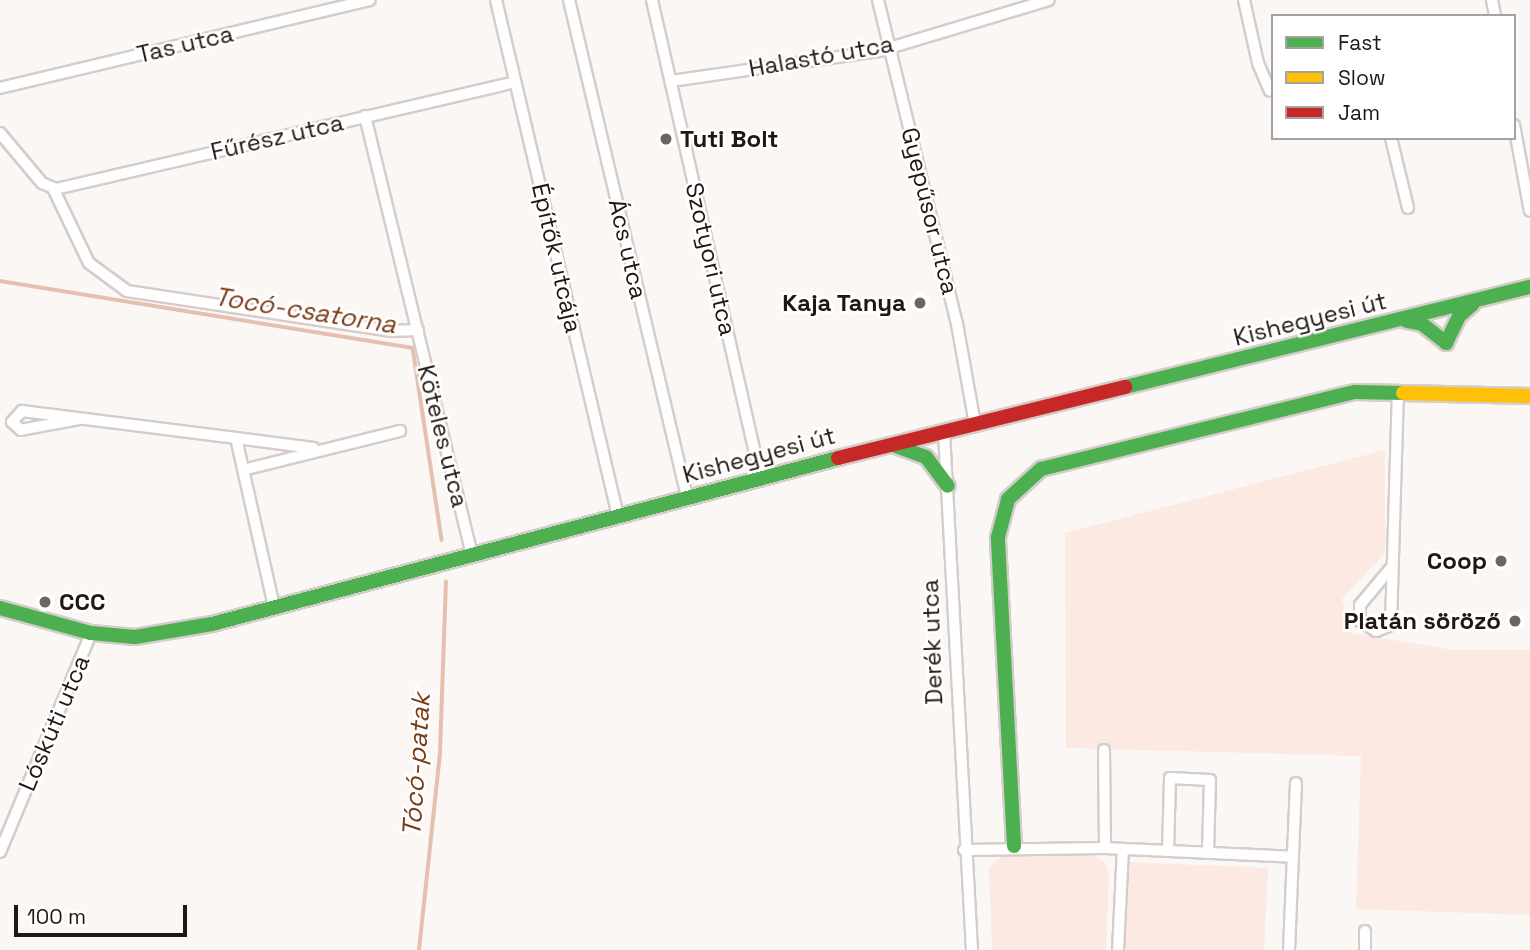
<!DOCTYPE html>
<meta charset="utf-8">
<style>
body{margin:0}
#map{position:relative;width:1530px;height:950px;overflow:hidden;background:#fbf7f5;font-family:"Space Grotesk",sans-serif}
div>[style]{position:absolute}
.green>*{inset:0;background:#fce9e1}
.stream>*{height:3.5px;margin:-1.75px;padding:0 1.75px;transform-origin:1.75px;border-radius:1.75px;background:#e6c0ae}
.roads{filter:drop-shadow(2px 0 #d4cdca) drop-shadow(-2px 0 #d4cdca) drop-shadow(0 2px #d4cdca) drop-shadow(0 -2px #d4cdca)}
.street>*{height:10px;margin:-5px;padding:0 5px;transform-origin:5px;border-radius:5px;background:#fefefe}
.fast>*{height:14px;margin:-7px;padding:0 7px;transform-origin:7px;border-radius:7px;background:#4caf50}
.slow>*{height:14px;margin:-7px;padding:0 7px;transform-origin:7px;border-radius:7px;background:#ffc107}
.jam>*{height:14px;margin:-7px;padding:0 7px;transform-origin:7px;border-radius:7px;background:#c62828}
.dots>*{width:19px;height:19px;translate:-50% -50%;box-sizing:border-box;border:4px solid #fff;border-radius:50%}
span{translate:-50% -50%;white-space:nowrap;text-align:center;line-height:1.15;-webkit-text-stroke:5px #fff;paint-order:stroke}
.street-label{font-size:24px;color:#211711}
.poi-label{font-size:24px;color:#211711;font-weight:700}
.left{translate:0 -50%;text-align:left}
.right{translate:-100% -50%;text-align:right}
.water-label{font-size:26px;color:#7a3b15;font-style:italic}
.legend{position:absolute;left:1271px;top:14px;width:245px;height:126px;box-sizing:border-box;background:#fff;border:2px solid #a6a2a0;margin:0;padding:9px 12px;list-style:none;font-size:21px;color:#211711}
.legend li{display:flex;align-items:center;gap:14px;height:35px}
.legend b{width:35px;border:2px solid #a6a2a0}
.scale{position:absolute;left:14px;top:905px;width:173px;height:32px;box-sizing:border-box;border:4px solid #211711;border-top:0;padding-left:9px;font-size:21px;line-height:24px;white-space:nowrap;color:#211711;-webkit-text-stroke:5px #fff;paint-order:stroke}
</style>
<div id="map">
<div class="green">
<i style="clip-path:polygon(1385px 450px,1385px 553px,1342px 599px,1350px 633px,1453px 650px,1530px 650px,1530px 915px,1356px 909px,1361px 756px,1066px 748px,1065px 533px)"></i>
<i style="clip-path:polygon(1006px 853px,1096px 856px,1105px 863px,1109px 874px,1106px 950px,992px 950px,989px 867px)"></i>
<i style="clip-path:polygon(1127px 862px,1268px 868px,1264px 950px,1123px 950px)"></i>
</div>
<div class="stream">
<i style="left:0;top:281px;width:418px;rotate:9.2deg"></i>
<i style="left:413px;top:348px;width:194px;rotate:81.4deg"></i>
<i style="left:419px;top:950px;width:199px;rotate:-83.9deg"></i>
<i style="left:440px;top:752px;width:170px;rotate:-88deg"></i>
</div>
<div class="roads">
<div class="street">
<i style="left:496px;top:0;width:530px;rotate:76.7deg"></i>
<i style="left:569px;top:0;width:511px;rotate:76.64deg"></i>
<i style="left:652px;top:0;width:489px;rotate:77.2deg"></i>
<i style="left:878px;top:0;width:333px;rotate:76.3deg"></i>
<i style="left:957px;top:324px;width:102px;rotate:79.8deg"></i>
<i style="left:1244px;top:0;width:65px;rotate:77.5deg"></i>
<i style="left:1258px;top:63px;width:30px;rotate:67deg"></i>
<i style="left:1492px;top:0;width:16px;rotate:79deg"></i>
<i style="left:671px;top:81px;width:210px;rotate:-8.2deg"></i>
<i style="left:879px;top:51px;width:177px;rotate:-16.7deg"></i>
<i style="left:0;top:88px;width:380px;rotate:-13.4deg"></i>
<i style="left:365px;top:116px;width:449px;rotate:76.3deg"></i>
<i style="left:1514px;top:125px;width:87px;rotate:79.5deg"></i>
<i style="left:0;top:133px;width:65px;rotate:50deg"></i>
<i style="left:42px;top:183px;width:15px;rotate:23deg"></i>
<i style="left:56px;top:189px;width:471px;rotate:-13.1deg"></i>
<i style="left:1391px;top:138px;width:72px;rotate:76.3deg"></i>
<i style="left:53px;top:188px;width:83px;rotate:64.4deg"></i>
<i style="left:89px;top:263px;width:47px;rotate:36.4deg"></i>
<i style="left:127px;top:291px;width:268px;rotate:8.6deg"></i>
<i style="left:392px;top:331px;width:26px;rotate:-2deg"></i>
<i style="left:79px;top:419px;width:59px;rotate:169.3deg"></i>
<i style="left:21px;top:430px;width:12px;rotate:-138deg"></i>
<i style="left:12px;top:422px;width:15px;rotate:-48deg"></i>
<i style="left:22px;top:411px;width:216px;rotate:7.2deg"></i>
<i style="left:236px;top:438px;width:173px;rotate:77.3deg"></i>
<i style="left:944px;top:432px;width:519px;rotate:86.91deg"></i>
<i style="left:236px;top:438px;width:78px;rotate:7.4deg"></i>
<i style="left:243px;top:470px;width:162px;rotate:-14deg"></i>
<i style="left:1391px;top:568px;width:48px;rotate:130deg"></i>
<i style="left:1360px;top:605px;width:16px;rotate:90deg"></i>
<i style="left:1360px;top:621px;width:19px;rotate:32deg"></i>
<i style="left:1376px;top:631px;width:16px;rotate:-22deg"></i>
<i style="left:1391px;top:625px;width:232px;rotate:-88.3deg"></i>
<i style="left:1104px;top:750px;width:98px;rotate:89.4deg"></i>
<i style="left:964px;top:850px;width:141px;rotate:-0.8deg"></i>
<i style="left:1105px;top:848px;width:188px;rotate:2.7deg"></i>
<i style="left:1168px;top:851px;width:73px;rotate:-88.4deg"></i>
<i style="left:1170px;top:778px;width:40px;rotate:2.9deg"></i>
<i style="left:1210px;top:780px;width:73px;rotate:91.6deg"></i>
<i style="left:0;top:852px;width:237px;rotate:-67.4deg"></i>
<i style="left:1118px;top:950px;width:101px;rotate:-87.2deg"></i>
<i style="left:1289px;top:950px;width:167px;rotate:-87.6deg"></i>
<i style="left:1365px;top:950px;width:19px;rotate:-90deg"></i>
</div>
<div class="fast">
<i style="left:1407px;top:321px;width:15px;rotate:11deg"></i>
<i style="left:1422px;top:324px;width:31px;rotate:38deg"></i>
<i style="left:1446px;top:343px;width:30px;rotate:-64deg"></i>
<i style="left:1459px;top:316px;width:18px;rotate:-41deg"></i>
<i style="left:1125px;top:387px;width:417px;rotate:-13.9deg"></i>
<i style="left:893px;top:445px;width:35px;rotate:20deg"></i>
<i style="left:926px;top:457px;width:36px;rotate:53deg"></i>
<i style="left:0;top:608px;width:94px;rotate:15.4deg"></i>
<i style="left:91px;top:633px;width:44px;rotate:5.2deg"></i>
<i style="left:135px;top:637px;width:78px;rotate:-9.6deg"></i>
<i style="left:212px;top:624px;width:648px;rotate:-14.85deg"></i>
<i style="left:1014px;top:846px;width:309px;rotate:-93deg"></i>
<i style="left:998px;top:537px;width:39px;rotate:-75deg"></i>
<i style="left:1008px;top:499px;width:45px;rotate:-42.3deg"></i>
<i style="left:1041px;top:469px;width:323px;rotate:-13.8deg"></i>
<i style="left:1355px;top:392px;width:48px;rotate:1.2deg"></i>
</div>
<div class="slow">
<i style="left:1403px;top:393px;width:127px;rotate:1.4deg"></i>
</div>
<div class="jam">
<i style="left:838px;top:458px;width:296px;rotate:-13.9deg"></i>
</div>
</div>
<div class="dots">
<i style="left:666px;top:139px;background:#6d6561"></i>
<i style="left:920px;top:303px;background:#6d6561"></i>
<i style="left:1501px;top:561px;background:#6d6561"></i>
<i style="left:45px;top:602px;background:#6d6561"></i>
<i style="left:1515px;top:621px;background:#6d6561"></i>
</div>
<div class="street-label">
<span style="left:185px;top:44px;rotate:-13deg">Tas utca</span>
<span style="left:821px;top:56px;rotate:-10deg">Halastó utca</span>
<span style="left:277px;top:137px;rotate:-13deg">Fűrész utca</span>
<span style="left:930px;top:211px;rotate:76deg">Gyepűsor utca</span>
<span style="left:628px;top:249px;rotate:77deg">Ács utca</span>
<span style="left:557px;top:258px;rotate:77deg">Építők utcája</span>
<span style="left:711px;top:259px;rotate:77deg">Szotyori utca</span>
<span style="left:1310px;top:319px;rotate:-14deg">Kishegyesi út</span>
<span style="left:443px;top:436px;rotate:76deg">Köteles utca</span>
<span style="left:759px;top:455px;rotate:-15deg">Kishegyesi út</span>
<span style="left:932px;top:642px;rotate:-92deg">Derék utca</span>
<span style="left:54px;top:723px;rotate:-67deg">Lóskúti utca</span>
</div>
<div class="poi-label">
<span class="left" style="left:680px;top:139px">Tuti Bolt</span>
<span class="right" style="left:906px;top:303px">Kaja Tanya</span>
<span class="right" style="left:1487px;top:561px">Coop</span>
<span class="left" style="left:59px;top:602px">CCC</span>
<span class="right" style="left:1501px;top:621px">Platán söröző</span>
</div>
<div class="water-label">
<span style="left:305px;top:311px;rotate:9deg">Tocó-csatorna</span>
<span style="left:417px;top:765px;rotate:-86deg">Tócó-patak</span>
</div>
<ul class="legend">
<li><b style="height:9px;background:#4caf50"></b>Fast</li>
<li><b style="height:9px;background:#ffc107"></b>Slow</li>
<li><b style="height:9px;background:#c62828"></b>Jam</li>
</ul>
<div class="scale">100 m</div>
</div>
